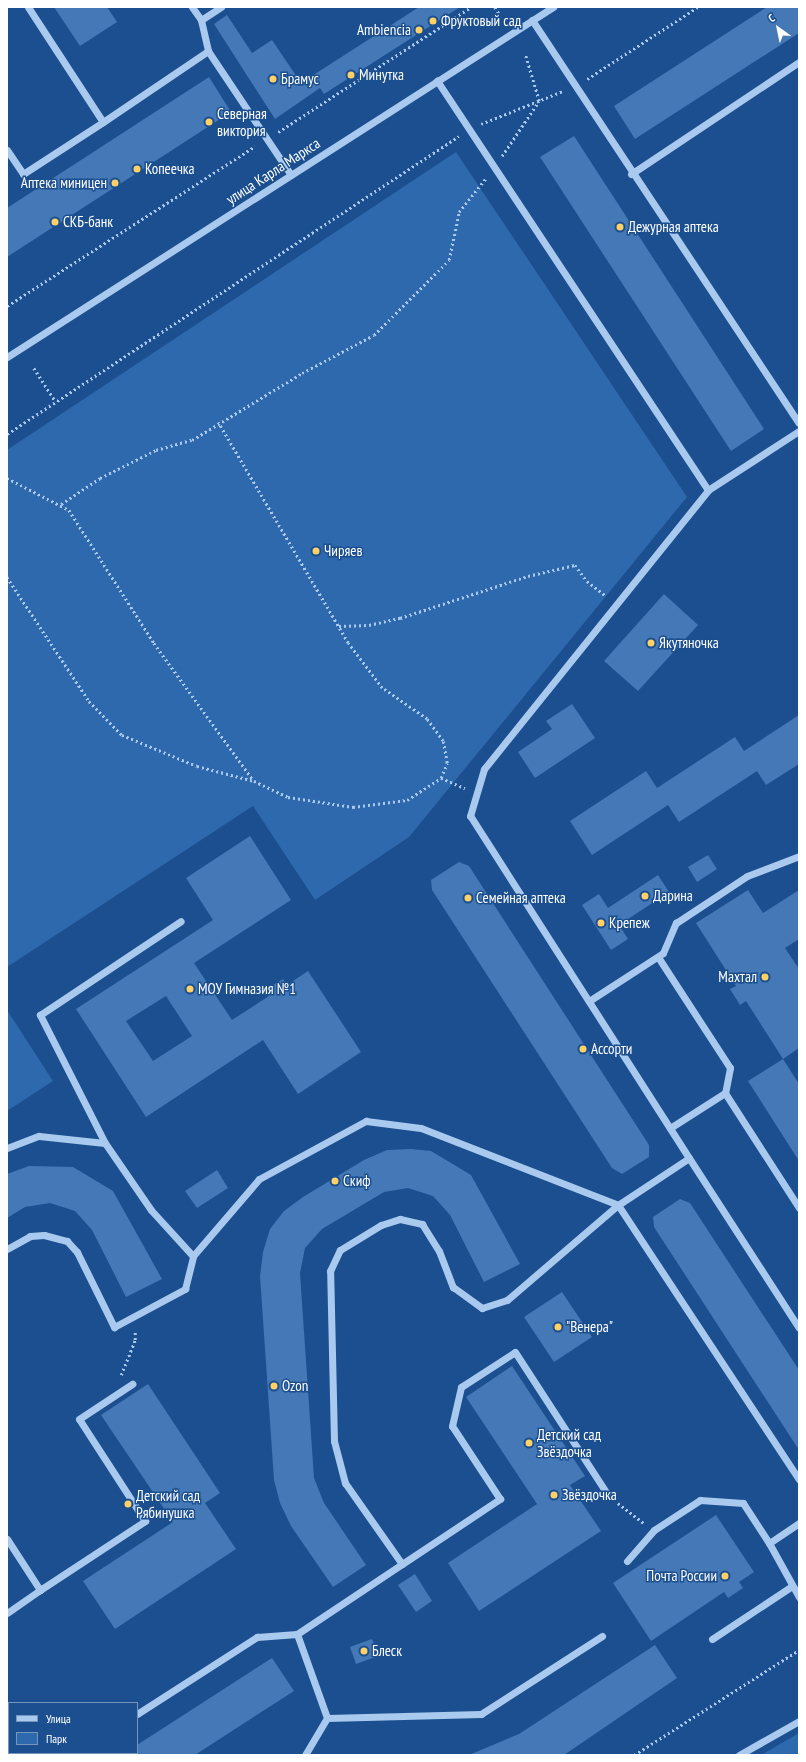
<!DOCTYPE html>
<meta charset="utf-8">
<style>
body{margin:0}
#map{position:relative;width:806px;height:1762px;overflow:hidden;background:#1b4f8f;font-family:"PT Sans Narrow",sans-serif}
div>[style]{position:absolute}
.green>*{inset:0;background:#2e69ad}
.building>*{inset:0;background:#4478b7}
.path>*{height:2.5px;margin-top:-1.25px;transform-origin:0;background:repeating-linear-gradient(90deg,#a9c9ee 0 2px,transparent 0 5px)}
.minor>*{height:7px;margin:-3.5px;padding:0 3.5px;transform-origin:3.5px;border-radius:3.5px;background:#a9c9ee}
.dots>*{width:11px;height:11px;translate:-50% -50%;box-sizing:border-box;border:2px solid #1b4f8f;border-radius:50%}
span{translate:-50% -50%;white-space:nowrap;text-align:center;line-height:1.15;-webkit-text-stroke:3px #1b4f8f;paint-order:stroke}
.poi-label{font-size:15px;color:#fff}
.left{translate:0 -50%;text-align:left}
.right{translate:-100% -50%;text-align:right}
.street-label{font-size:15px;color:#fff}
.frame{position:absolute;inset:0;border:8px solid #fff;pointer-events:none}
.legend{position:absolute;left:8px;top:1702px;width:130px;height:52px;box-sizing:border-box;background:#1b4f8f;border:1px solid #7695bc;margin:0;padding:5px 7px;list-style:none;font-size:12px;color:#fff}
.legend li{display:flex;align-items:center;gap:8px;height:20px}
.legend b{width:20px;border:1px solid #7695bc}
.north{position:absolute;left:758px;top:8px;width:40px;height:40px;-webkit-text-stroke:3px #1b4f8f;paint-order:stroke;rotate:327deg;font-size:11px;font-weight:700;line-height:16px;text-align:center;color:#fff}
.north::after{content:'';display:block;margin:auto;width:14px;height:18px;background:#fff;clip-path:polygon(50% 0,100% 100%,50% 72%,0 100%)}
</style>
<div id="map">
<div class="green">
<i style="clip-path:polygon(456px 152px,687px 497px,409px 837px,315px 900px,253px 806px,7px 967px,7px 450px)"></i>
<i style="clip-path:polygon(7px 1010px,53px 1081px,7px 1111px)"></i>
<i style="clip-path:polygon(799px 1733px,799px 1755px,761px 1755px)"></i>
</div>
<div class="building">
<i style="clip-path:polygon(54px 7px,107px 7px,117px 22px,80px 46px)"></i>
<i style="clip-path:polygon(419px 7px,460px 7px,324px 94px,320px 88px,275px 119px,214px 24px,227px 15px,252px 53px,272px 40px,301px 83px)"></i>
<i style="clip-path:polygon(767px 7px,799px 7px,799px 33px,635px 139px,614px 106px)"></i>
<i style="clip-path:polygon(209px 77px,231px 112px,7px 257px,7px 208px)"></i>
<i style="clip-path:polygon(574px 136px,764px 429px,731px 451px,540px 157px)"></i>
<i style="clip-path:polygon(664px 594px,698px 625px,638px 691px,604px 661px)"></i>
<i style="clip-path:polygon(572px 704px,595px 738px,535px 778px,518px 752px,552px 729px,546px 721px)"></i>
<i style="clip-path:polygon(799px 715px,799px 764px,766px 785px,757px 771px,679px 822px,668px 805px,592px 855px,570px 821px,646px 771px,657px 788px,735px 737px,744px 751px)"></i>
<i style="clip-path:polygon(evenodd,250px 836px,291px 900px,194px 963px,232px 1020px,269px 996px,265px 990px,283px 979px,287px 985px,308px 971px,361px 1052px,298px 1094px,263px 1040px,146px 1117px,76px 1009px,213px 920px,186px 878px,250px 836px,166px 996px,192px 1036px,153px 1061px,126px 1021px,166px 996px)"></i>
<i style="clip-path:polygon(708px 855px,717px 869px,697px 882px,688px 867px)"></i>
<i style="clip-path:polygon(459px 862px,469px 866px,649px 1145px,649px 1157px,622px 1174px,612px 1168px,432px 890px,431px 880px)"></i>
<i style="clip-path:polygon(658px 875px,669px 892px,619px 925px,628px 939px,611px 950px,582px 905px,599px 894px,608px 908px)"></i>
<i style="clip-path:polygon(748px 890px,763px 913px,799px 890px,799px 939px,785px 948px,799px 969px,799px 1048px,783px 1059px,746px 1001px,740px 1005px,730px 989px,736px 986px,696px 923px)"></i>
<i style="clip-path:polygon(783px 1059px,799px 1084px,799px 1161px,748px 1081px)"></i>
<i style="clip-path:polygon(411px 1149px,431px 1151px,471px 1175px,520px 1264px,484px 1282px,450px 1215px,433px 1196px,408px 1188px,384px 1192px,322px 1229px,305px 1248px,300px 1273px,314px 1478px,324px 1503px,366px 1565px,333px 1587px,291px 1526px,280px 1503px,274px 1480px,260px 1276px,263px 1252px,270px 1229px,284px 1211px,303px 1197px,364px 1160px,387px 1150px)"></i>
<i style="clip-path:polygon(29px 1166px,73px 1167px,113px 1191px,162px 1279px,126px 1297px,92px 1230px,75px 1211px,50px 1203px,25px 1207px,7px 1218px,7px 1174px)"></i>
<i style="clip-path:polygon(217px 1170px,228px 1188px,197px 1208px,185px 1191px)"></i>
<i style="clip-path:polygon(680px 1199px,690px 1203px,799px 1370px,799px 1450px,654px 1227px,653px 1217px)"></i>
<i style="clip-path:polygon(562px 1292px,592px 1337px,554px 1362px,524px 1317px)"></i>
<i style="clip-path:polygon(512px 1366px,585px 1476px,570px 1485px,601px 1531px,479px 1611px,448px 1563px,537px 1504px,466px 1397px)"></i>
<i style="clip-path:polygon(148px 1384px,220px 1493px,205px 1503px,236px 1549px,115px 1629px,83px 1581px,173px 1522px,101px 1415px)"></i>
<i style="clip-path:polygon(716px 1515px,754px 1572px,739px 1582px,743px 1588px,728px 1598px,724px 1592px,651px 1641px,613px 1583px)"></i>
<i style="clip-path:polygon(415px 1574px,432px 1601px,416px 1612px,398px 1585px)"></i>
<i style="clip-path:polygon(372px 1639px,378px 1656px,356px 1664px,350px 1647px)"></i>
<i style="clip-path:polygon(655px 1645px,677px 1678px,564px 1755px,469px 1755px,519px 1734px)"></i>
<i style="clip-path:polygon(272px 1658px,294px 1691px,195px 1755px,121px 1755px,137px 1753px,137px 1745px)"></i>
</div>
<div class="path">
<i style="left:495px;top:7px;width:9px;rotate:58deg"></i>
<i style="left:587px;top:79px;width:132px;rotate:-33deg"></i>
<i style="left:481px;top:124px;width:88px;rotate:-21.9deg"></i>
<i style="left:278px;top:132px;width:230px;rotate:-32.9deg"></i>
<i style="left:502px;top:156px;width:66px;rotate:-56.1deg"></i>
<i style="left:539px;top:101px;width:49px;rotate:-106.6deg"></i>
<i style="left:7px;top:306px;width:295px;rotate:-32.8deg"></i>
<i style="left:34px;top:368px;width:40px;rotate:57.1deg"></i>
<i style="left:7px;top:434px;width:541px;rotate:-33.4deg"></i>
<i style="left:7px;top:478px;width:70px;rotate:27.3deg"></i>
<i style="left:69px;top:510px;width:158px;rotate:57.4deg"></i>
<i style="left:154px;top:643px;width:170px;rotate:54.1deg"></i>
<i style="left:254px;top:781px;width:38px;rotate:25deg"></i>
<i style="left:288px;top:797px;width:66px;rotate:8.7deg"></i>
<i style="left:353px;top:807px;width:54px;rotate:-7.4deg"></i>
<i style="left:407px;top:800px;width:40px;rotate:-32.9deg"></i>
<i style="left:441px;top:778px;width:16px;rotate:-68deg"></i>
<i style="left:447px;top:763px;width:22px;rotate:-100deg"></i>
<i style="left:443px;top:741px;width:27px;rotate:-126deg"></i>
<i style="left:427px;top:719px;width:55px;rotate:-145.4deg"></i>
<i style="left:382px;top:688px;width:56px;rotate:-127.1deg"></i>
<i style="left:348px;top:643px;width:256px;rotate:-120.5deg"></i>
<i style="left:61px;top:504px;width:47px;rotate:-33.7deg"></i>
<i style="left:100px;top:478px;width:63px;rotate:-26.6deg"></i>
<i style="left:156px;top:450px;width:37px;rotate:-16deg"></i>
<i style="left:192px;top:440px;width:129px;rotate:-31.3deg"></i>
<i style="left:302px;top:373px;width:81px;rotate:-27.8deg"></i>
<i style="left:374px;top:335px;width:106px;rotate:-45deg"></i>
<i style="left:449px;top:260px;width:49px;rotate:-78.2deg"></i>
<i style="left:459px;top:212px;width:43px;rotate:-51.5deg"></i>
<i style="left:7px;top:577px;width:149px;rotate:56.5deg"></i>
<i style="left:89px;top:701px;width:47px;rotate:45.9deg"></i>
<i style="left:122px;top:735px;width:81px;rotate:22.5deg"></i>
<i style="left:197px;top:766px;width:59px;rotate:14.7deg"></i>
<i style="left:339px;top:626px;width:30px;rotate:-2deg"></i>
<i style="left:369px;top:625px;width:32px;rotate:-13deg"></i>
<i style="left:400px;top:618px;width:135px;rotate:-18.2deg"></i>
<i style="left:528px;top:576px;width:48px;rotate:-13.2deg"></i>
<i style="left:575px;top:565px;width:20px;rotate:53deg"></i>
<i style="left:587px;top:581px;width:24px;rotate:38deg"></i>
<i style="left:441px;top:778px;width:26px;rotate:23deg"></i>
<i style="left:121px;top:1375px;width:38px;rotate:-68deg"></i>
<i style="left:135px;top:1340px;width:9px;rotate:-90deg"></i>
<i style="left:618px;top:1503px;width:33px;rotate:38deg"></i>
<i style="left:634px;top:1755px;width:196px;rotate:-32.5deg"></i>
</div>
<div class="minor">
<i style="left:28px;top:7px;width:137px;rotate:56.9deg"></i>
<i style="left:103px;top:122px;width:127px;rotate:-34.1deg"></i>
<i style="left:192px;top:7px;width:16px;rotate:55deg"></i>
<i style="left:201px;top:20px;width:32px;rotate:77deg"></i>
<i style="left:208px;top:51px;width:149px;rotate:56.2deg"></i>
<i style="left:201px;top:20px;width:24px;rotate:-33deg"></i>
<i style="left:532px;top:20px;width:483px;rotate:56.5deg"></i>
<i style="left:7px;top:150px;width:29px;rotate:56deg"></i>
<i style="left:23px;top:174px;width:95px;rotate:-33deg"></i>
<i style="left:631px;top:174px;width:202px;rotate:-33.7deg"></i>
<i style="left:7px;top:357px;width:649px;rotate:-32.66deg"></i>
<i style="left:708px;top:490px;width:108px;rotate:-33deg"></i>
<i style="left:658px;top:957px;width:132px;rotate:57deg"></i>
<i style="left:730px;top:1068px;width:25px;rotate:101deg"></i>
<i style="left:589px;top:1001px;width:88px;rotate:-33deg"></i>
<i style="left:663px;top:953px;width:33px;rotate:-67deg"></i>
<i style="left:676px;top:923px;width:85px;rotate:-33.5deg"></i>
<i style="left:747px;top:876px;width:56px;rotate:-21deg"></i>
<i style="left:670px;top:1128px;width:65px;rotate:-32.5deg"></i>
<i style="left:725px;top:1093px;width:137px;rotate:57.2deg"></i>
<i style="left:105px;top:1143px;width:144px;rotate:-116.9deg"></i>
<i style="left:40px;top:1015px;width:169px;rotate:-33.7deg"></i>
<i style="left:7px;top:1148px;width:34px;rotate:-21deg"></i>
<i style="left:39px;top:1136px;width:66px;rotate:6.1deg"></i>
<i style="left:105px;top:1143px;width:81px;rotate:55.5deg"></i>
<i style="left:151px;top:1210px;width:62px;rotate:47.6deg"></i>
<i style="left:689px;top:1158px;width:202px;rotate:57.1deg"></i>
<i style="left:7px;top:1249px;width:26px;rotate:-29deg"></i>
<i style="left:30px;top:1236px;width:14px;rotate:-4deg"></i>
<i style="left:44px;top:1235px;width:24px;rotate:15deg"></i>
<i style="left:67px;top:1241px;width:15px;rotate:48deg"></i>
<i style="left:77px;top:1252px;width:84px;rotate:63.7deg"></i>
<i style="left:114px;top:1327px;width:81px;rotate:-28.2deg"></i>
<i style="left:185px;top:1289px;width:34px;rotate:-76deg"></i>
<i style="left:193px;top:1256px;width:101px;rotate:-49.4deg"></i>
<i style="left:259px;top:1179px;width:122px;rotate:-28.5deg"></i>
<i style="left:366px;top:1121px;width:55px;rotate:7.3deg"></i>
<i style="left:421px;top:1128px;width:212px;rotate:21.3deg"></i>
<i style="left:618px;top:1205px;width:329px;rotate:56.6deg"></i>
<i style="left:799px;top:1523px;width:36px;rotate:146deg"></i>
<i style="left:769px;top:1543px;width:62px;rotate:60.9deg"></i>
<i style="left:7px;top:1539px;width:61px;rotate:57.1deg"></i>
<i style="left:40px;top:1590px;width:40px;rotate:145.1deg"></i>
<i style="left:627px;top:1561px;width:41px;rotate:-48.9deg"></i>
<i style="left:654px;top:1530px;width:55px;rotate:-33.1deg"></i>
<i style="left:700px;top:1500px;width:43px;rotate:4deg"></i>
<i style="left:743px;top:1503px;width:48px;rotate:57deg"></i>
<i style="left:402px;top:1564px;width:118px;rotate:-33.6deg"></i>
<i style="left:500px;top:1499px;width:87px;rotate:-123.3deg"></i>
<i style="left:452px;top:1426px;width:40px;rotate:-77deg"></i>
<i style="left:461px;top:1387px;width:64px;rotate:-32.9deg"></i>
<i style="left:515px;top:1352px;width:171px;rotate:57deg"></i>
<i style="left:40px;top:1590px;width:126px;rotate:-33.3deg"></i>
<i style="left:145px;top:1521px;width:121px;rotate:-122.9deg"></i>
<i style="left:79px;top:1419px;width:64px;rotate:-33.4deg"></i>
<i style="left:297px;top:1634px;width:89px;rotate:70.3deg"></i>
<i style="left:327px;top:1718px;width:154px;rotate:-1.5deg"></i>
<i style="left:481px;top:1714px;width:144px;rotate:-32.8deg"></i>
<i style="left:712px;top:1639px;width:96px;rotate:-33.5deg"></i>
<i style="left:137px;top:1714px;width:143px;rotate:-32.7deg"></i>
<i style="left:257px;top:1637px;width:40px;rotate:-4.3deg"></i>
<i style="left:297px;top:1634px;width:126px;rotate:-33.7deg"></i>
<i style="left:402px;top:1564px;width:99px;rotate:-125.1deg"></i>
<i style="left:345px;top:1483px;width:43px;rotate:-104.7deg"></i>
<i style="left:334px;top:1441px;width:170px;rotate:-91.3deg"></i>
<i style="left:330px;top:1271px;width:23px;rotate:-65deg"></i>
<i style="left:340px;top:1250px;width:48px;rotate:-31.4deg"></i>
<i style="left:381px;top:1225px;width:20px;rotate:-18deg"></i>
<i style="left:400px;top:1219px;width:23px;rotate:13deg"></i>
<i style="left:422px;top:1224px;width:32px;rotate:58deg"></i>
<i style="left:439px;top:1251px;width:39px;rotate:69deg"></i>
<i style="left:453px;top:1287px;width:36px;rotate:36deg"></i>
<i style="left:482px;top:1308px;width:26px;rotate:-18deg"></i>
<i style="left:507px;top:1300px;width:146px;rotate:-40.6deg"></i>
<i style="left:618px;top:1205px;width:85px;rotate:-33.5deg"></i>
<i style="left:689px;top:1158px;width:406px;rotate:-122.6deg"></i>
<i style="left:470px;top:816px;width:49px;rotate:-73.4deg"></i>
<i style="left:484px;top:769px;width:358px;rotate:-51.2deg"></i>
<i style="left:708px;top:490px;width:491px;rotate:-123.5deg"></i>
<i style="left:7px;top:1733px;width:2px"></i>
<i style="left:305px;top:1755px;width:43px;rotate:-59.3deg"></i>
<i style="left:739px;top:1755px;width:69px;rotate:-29.5deg"></i>
</div>
<div class="dots">
<i style="left:433px;top:21px;background:#ffd166"></i>
<i style="left:419px;top:30px;background:#ffd166"></i>
<i style="left:351px;top:75px;background:#ffd166"></i>
<i style="left:273px;top:79px;background:#ffd166"></i>
<i style="left:209px;top:122px;background:#ffd166"></i>
<i style="left:137px;top:169px;background:#ffd166"></i>
<i style="left:115px;top:183px;background:#ffd166"></i>
<i style="left:55px;top:222px;background:#ffd166"></i>
<i style="left:620px;top:227px;background:#ffd166"></i>
<i style="left:316px;top:551px;background:#ffd166"></i>
<i style="left:651px;top:643px;background:#ffd166"></i>
<i style="left:645px;top:896px;background:#ffd166"></i>
<i style="left:468px;top:898px;background:#ffd166"></i>
<i style="left:601px;top:923px;background:#ffd166"></i>
<i style="left:765px;top:977px;background:#ffd166"></i>
<i style="left:190px;top:989px;background:#ffd166"></i>
<i style="left:583px;top:1049px;background:#ffd166"></i>
<i style="left:335px;top:1181px;background:#ffd166"></i>
<i style="left:558px;top:1327px;background:#ffd166"></i>
<i style="left:274px;top:1386px;background:#ffd166"></i>
<i style="left:529px;top:1443px;background:#ffd166"></i>
<i style="left:554px;top:1495px;background:#ffd166"></i>
<i style="left:128px;top:1504px;background:#ffd166"></i>
<i style="left:725px;top:1576px;background:#ffd166"></i>
<i style="left:364px;top:1651px;background:#ffd166"></i>
</div>
<div class="poi-label">
<span class="left" style="left:441px;top:21px">Фруктовый сад</span>
<span class="right" style="left:411px;top:30px">Ambiencia</span>
<span class="left" style="left:359px;top:75px">Минутка</span>
<span class="left" style="left:281px;top:79px">Брамус</span>
<span class="left" style="left:217px;top:122px">Северная<br>виктория</span>
<span class="left" style="left:145px;top:169px">Копеечка</span>
<span class="right" style="left:107px;top:183px">Аптека миницен</span>
<span class="left" style="left:63px;top:222px">СКБ-банк</span>
<span class="left" style="left:628px;top:227px">Дежурная аптека</span>
<span class="left" style="left:324px;top:551px">Чиряев</span>
<span class="left" style="left:659px;top:643px">Якутяночка</span>
<span class="left" style="left:653px;top:896px">Дарина</span>
<span class="left" style="left:476px;top:898px">Семейная аптека</span>
<span class="left" style="left:609px;top:923px">Крепеж</span>
<span class="right" style="left:757px;top:977px">Махтал</span>
<span class="left" style="left:198px;top:989px">МОУ Гимназия №1</span>
<span class="left" style="left:591px;top:1049px">Ассорти</span>
<span class="left" style="left:343px;top:1181px">Скиф</span>
<span class="left" style="left:566px;top:1327px">"Венера"</span>
<span class="left" style="left:282px;top:1386px">Ozon</span>
<span class="left" style="left:537px;top:1443px">Детский сад<br>Звёздочка</span>
<span class="left" style="left:136px;top:1504px">Детский сад<br>Рябинушка</span>
<span class="left" style="left:562px;top:1495px">Звёздочка</span>
<span class="right" style="left:717px;top:1576px">Почта России</span>
<span class="left" style="left:372px;top:1651px">Блеск</span>
</div>
<div class="street-label">
<span style="left:273px;top:171px;rotate:-33deg">улица Карла Маркса</span>
</div>
<div class="frame"></div>
<ul class="legend">
<li><b style="height:5px;background:#a9c9ee"></b>Улица</li>
<li><b style="height:11px;background:#2e69ad"></b>Парк</li>
</ul>
<div class="north">С</div>
</div>
